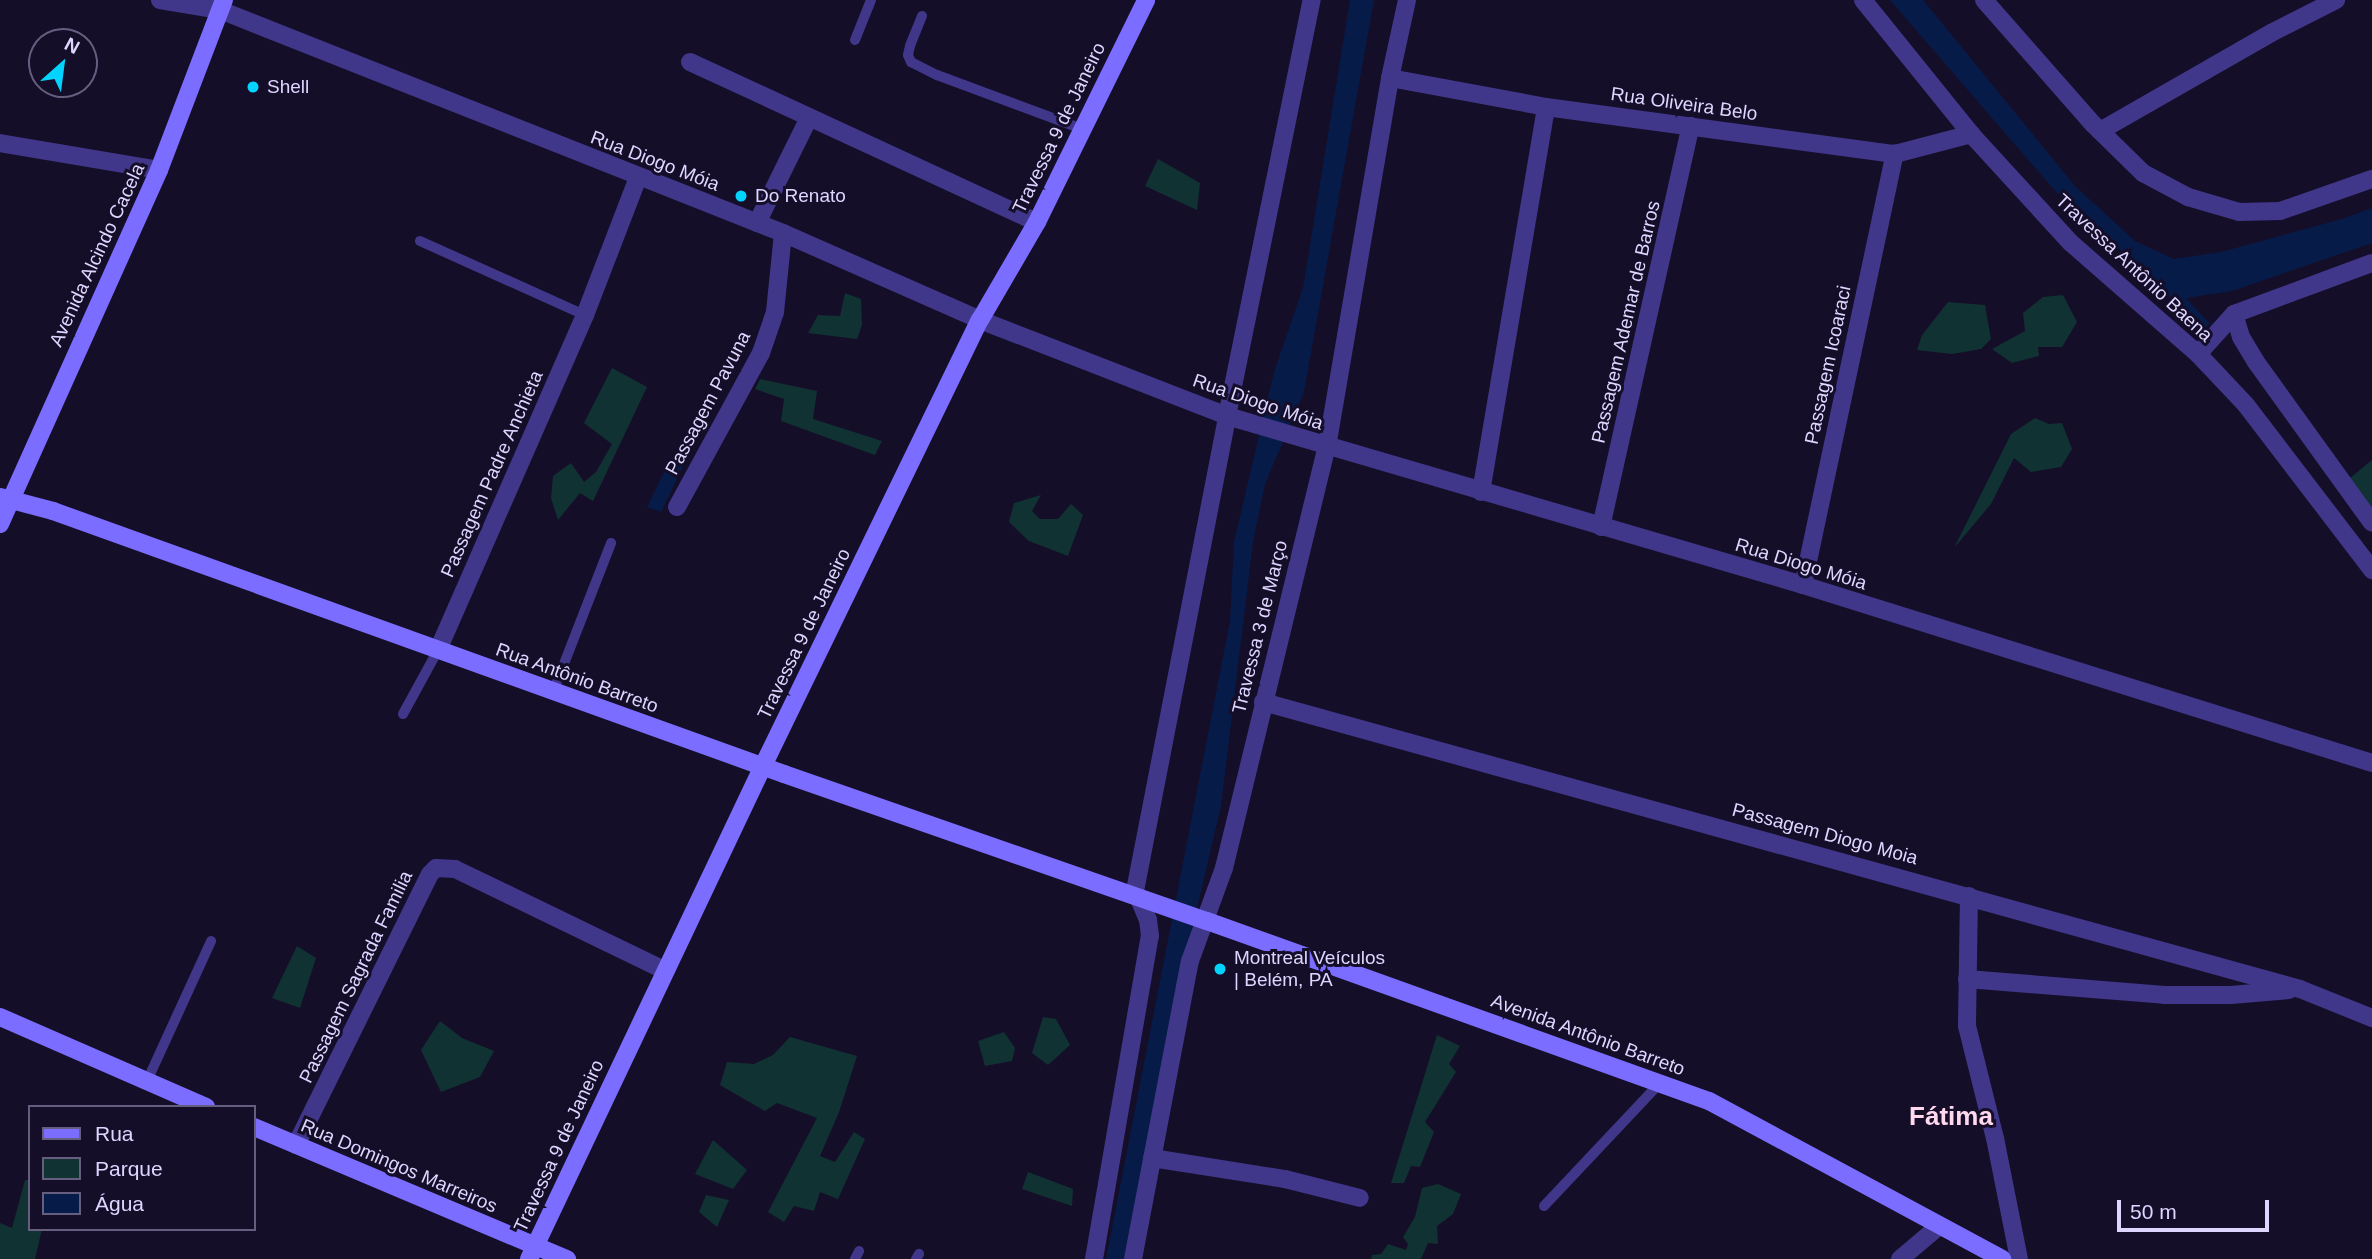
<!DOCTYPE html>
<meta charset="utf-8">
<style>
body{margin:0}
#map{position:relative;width:2372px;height:1259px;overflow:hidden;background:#150e29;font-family:Helvetica,sans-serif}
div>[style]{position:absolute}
.green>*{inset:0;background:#113233}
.water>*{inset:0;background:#071b49}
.lane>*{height:10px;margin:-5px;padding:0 5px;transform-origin:5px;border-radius:5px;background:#40378a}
.street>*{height:18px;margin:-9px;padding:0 9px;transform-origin:9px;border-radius:9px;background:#40378a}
.secondary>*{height:18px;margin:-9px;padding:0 9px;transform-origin:9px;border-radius:9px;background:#7b6dff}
.dots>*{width:19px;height:19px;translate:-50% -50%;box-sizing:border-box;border:4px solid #150e29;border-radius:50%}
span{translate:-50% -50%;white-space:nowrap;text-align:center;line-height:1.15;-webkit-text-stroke:6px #150e29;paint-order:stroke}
.poi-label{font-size:19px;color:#ded6ff}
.left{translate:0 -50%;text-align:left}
.street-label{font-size:19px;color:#ded6ff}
.district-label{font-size:26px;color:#ffd8ee;font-weight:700}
.legend{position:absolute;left:28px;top:1105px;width:228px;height:126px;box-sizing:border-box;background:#150e29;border:2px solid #655e7f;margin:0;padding:9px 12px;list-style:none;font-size:21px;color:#ded6ff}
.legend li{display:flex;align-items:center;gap:14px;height:35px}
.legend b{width:35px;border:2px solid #655e7f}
.north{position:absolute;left:28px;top:28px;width:70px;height:70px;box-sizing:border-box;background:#150e29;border:2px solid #655e7f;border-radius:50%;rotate:28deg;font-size:19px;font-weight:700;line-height:28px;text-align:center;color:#ded6ff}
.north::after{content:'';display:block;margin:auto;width:24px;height:32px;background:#02d4ff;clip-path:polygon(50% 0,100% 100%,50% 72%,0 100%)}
.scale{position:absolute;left:2117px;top:1200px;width:152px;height:32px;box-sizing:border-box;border:4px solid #ded6ff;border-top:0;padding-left:9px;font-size:21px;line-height:24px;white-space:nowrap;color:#ded6ff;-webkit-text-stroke:5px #150e29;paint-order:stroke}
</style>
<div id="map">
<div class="green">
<i style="clip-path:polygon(1158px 159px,1200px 183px,1197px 210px,1145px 186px)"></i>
<i style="clip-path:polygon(845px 293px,861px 299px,862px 325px,857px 339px,808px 333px,818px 315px,840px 316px)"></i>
<i style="clip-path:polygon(2063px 295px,2077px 322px,2062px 347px,2038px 347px,2039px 356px,2012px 363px,1992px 349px,2025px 331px,2023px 313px,2043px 297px)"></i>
<i style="clip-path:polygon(1948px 302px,1985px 305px,1991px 339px,1981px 349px,1952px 354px,1917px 350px,1922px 335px)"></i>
<i style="clip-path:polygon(612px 368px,647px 387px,593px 501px,580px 493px,558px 520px,551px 498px,553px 476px,571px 463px,584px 482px,596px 472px,612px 444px,584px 423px)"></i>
<i style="clip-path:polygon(760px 379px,817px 391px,813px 419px,882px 441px,875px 455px,781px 421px,784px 399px,755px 389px)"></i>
<i style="clip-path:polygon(2035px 418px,2049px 424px,2062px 423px,2072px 449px,2061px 467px,2031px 472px,2014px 458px,1991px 504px,1954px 548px,2011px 434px)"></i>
<i style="clip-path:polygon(2372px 460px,2372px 516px,2350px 478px)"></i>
<i style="clip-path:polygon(1041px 495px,1032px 511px,1040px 519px,1058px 519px,1071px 504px,1083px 515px,1068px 556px,1029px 541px,1009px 522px,1014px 503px)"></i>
<i style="clip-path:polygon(297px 946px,316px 958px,300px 1008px,272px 998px)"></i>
<i style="clip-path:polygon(1043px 1017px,1056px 1019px,1070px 1045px,1048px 1065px,1032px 1053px)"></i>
<i style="clip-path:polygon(440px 1021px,462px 1038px,494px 1051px,480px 1077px,441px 1092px,421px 1050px)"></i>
<i style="clip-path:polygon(1004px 1032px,1015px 1048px,1012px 1061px,985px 1066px,978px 1041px)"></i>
<i style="clip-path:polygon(1437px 1035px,1460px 1046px,1449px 1064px,1456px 1072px,1425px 1122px,1434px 1132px,1420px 1167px,1411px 1166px,1404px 1183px,1391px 1183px)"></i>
<i style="clip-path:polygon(790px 1037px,857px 1056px,839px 1112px,820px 1156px,835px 1162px,854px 1132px,865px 1139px,838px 1199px,820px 1192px,814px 1211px,794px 1206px,784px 1222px,768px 1212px,817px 1118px,777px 1103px,765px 1111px,720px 1085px,727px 1062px,754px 1064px,773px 1055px)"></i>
<i style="clip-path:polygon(713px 1140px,747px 1170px,733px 1189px,695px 1174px)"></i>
<i style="clip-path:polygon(1028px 1172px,1073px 1189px,1072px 1206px,1022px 1189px)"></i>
<i style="clip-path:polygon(25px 1180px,30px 1180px,30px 1229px,42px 1229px,35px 1259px,0 1259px,0 1223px,12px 1228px)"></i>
<i style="clip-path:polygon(1438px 1184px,1461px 1194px,1453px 1214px,1437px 1226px,1438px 1244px,1428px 1243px,1421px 1259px,1371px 1259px,1372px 1255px,1381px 1254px,1388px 1244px,1406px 1250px,1408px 1244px,1403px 1237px,1415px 1217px,1422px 1188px)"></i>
<i style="clip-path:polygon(706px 1195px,729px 1200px,717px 1227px,699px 1212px)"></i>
</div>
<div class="water">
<i style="clip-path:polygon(1350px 0,1374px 0,1304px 392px,1265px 484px,1253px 542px,1221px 806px,1188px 947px,1124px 1259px,1106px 1259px,1230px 621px,1234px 542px,1274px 372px,1303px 288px)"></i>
<i style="clip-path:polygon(1890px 0,1923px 0,2075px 186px,2135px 241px,2174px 259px,2221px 252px,2342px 219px,2372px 208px,2372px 243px,2232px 291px,2186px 298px,2210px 324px,2199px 332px,2159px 285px,2057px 193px)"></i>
<i style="clip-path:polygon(671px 458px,684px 465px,661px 512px,647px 507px)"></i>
</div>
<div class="lane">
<i style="left:922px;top:16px;width:32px;rotate:112deg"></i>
<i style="left:910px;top:46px;width:9px;rotate:103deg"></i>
<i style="left:908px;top:55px;width:8px;rotate:67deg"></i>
<i style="left:911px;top:62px;width:29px;rotate:27deg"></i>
<i style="left:937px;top:75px;width:155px;rotate:20.4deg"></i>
<i style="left:855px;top:40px;width:43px;rotate:-68.2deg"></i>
<i style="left:420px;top:241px;width:181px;rotate:24.2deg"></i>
<i style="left:553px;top:692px;width:160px;rotate:-68.7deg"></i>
<i style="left:403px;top:714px;width:73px;rotate:-61.3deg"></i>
<i style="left:147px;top:1081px;width:154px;rotate:-65.4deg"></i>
<i style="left:1544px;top:1206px;width:169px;rotate:-46.7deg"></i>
<i style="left:855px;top:1259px;width:9px;rotate:-63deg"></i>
<i style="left:916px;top:1259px;width:6px;rotate:-59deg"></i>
</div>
<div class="street">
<i style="left:160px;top:0;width:61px;rotate:9.5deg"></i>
<i style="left:220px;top:10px;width:606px;rotate:21.61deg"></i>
<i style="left:783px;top:233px;width:215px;rotate:23.8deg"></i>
<i style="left:980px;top:320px;width:265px;rotate:21.2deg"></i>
<i style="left:1227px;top:416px;width:600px;rotate:16.35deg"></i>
<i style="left:1803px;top:585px;width:596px;rotate:17.37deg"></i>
<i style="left:1863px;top:0;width:172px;rotate:51.1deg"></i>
<i style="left:1971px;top:134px;width:148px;rotate:47.5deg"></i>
<i style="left:2071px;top:243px;width:169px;rotate:41.2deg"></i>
<i style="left:2198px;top:354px;width:70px;rotate:46.7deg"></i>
<i style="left:2246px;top:405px;width:208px;rotate:52.6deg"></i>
<i style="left:1984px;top:0;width:165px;rotate:48.7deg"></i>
<i style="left:2093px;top:124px;width:70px;rotate:44.4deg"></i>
<i style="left:2143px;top:173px;width:51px;rotate:28.1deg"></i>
<i style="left:2188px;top:197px;width:53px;rotate:16.4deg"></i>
<i style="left:2239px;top:212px;width:41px;rotate:-1.4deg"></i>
<i style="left:2280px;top:211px;width:97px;rotate:-19.2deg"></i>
<i style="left:690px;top:62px;width:382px;rotate:24.8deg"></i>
<i style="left:1390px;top:78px;width:159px;rotate:10.5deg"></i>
<i style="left:1546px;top:107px;width:352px;rotate:7.7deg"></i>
<i style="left:1895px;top:154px;width:79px;rotate:-14.7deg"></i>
<i style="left:2100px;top:131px;width:197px;rotate:-29.8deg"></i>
<i style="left:2271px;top:33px;width:73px;rotate:-26.9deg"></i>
<i style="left:0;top:143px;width:161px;rotate:9.6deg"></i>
<i style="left:757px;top:223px;width:117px;rotate:-63.7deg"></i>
<i style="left:2234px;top:314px;width:24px;rotate:73deg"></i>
<i style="left:2241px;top:337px;width:29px;rotate:59deg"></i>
<i style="left:2256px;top:362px;width:198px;rotate:54.2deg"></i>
<i style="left:2198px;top:354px;width:54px;rotate:-48deg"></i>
<i style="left:2234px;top:314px;width:147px;rotate:-20.3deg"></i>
<i style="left:1481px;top:492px;width:390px;rotate:-80.4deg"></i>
<i style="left:677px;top:507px;width:175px;rotate:-61.4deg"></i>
<i style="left:761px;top:353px;width:43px;rotate:-71.1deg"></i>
<i style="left:775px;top:312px;width:79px;rotate:-84.2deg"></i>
<i style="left:1601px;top:527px;width:411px;rotate:-77.4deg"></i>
<i style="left:1803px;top:585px;width:441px;rotate:-78deg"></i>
<i style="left:438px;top:650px;width:366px;rotate:-66.3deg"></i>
<i style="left:585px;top:315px;width:147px;rotate:-68.9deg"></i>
<i style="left:1263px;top:702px;width:1076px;rotate:15.47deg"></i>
<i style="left:2300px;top:989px;width:78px;rotate:21.9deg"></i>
<i style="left:1134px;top:896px;width:489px;rotate:-79deg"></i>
<i style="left:1227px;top:416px;width:425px;rotate:-78.5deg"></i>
<i style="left:1969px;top:896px;width:130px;rotate:90.9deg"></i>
<i style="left:1967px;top:1026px;width:115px;rotate:76deg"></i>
<i style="left:1995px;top:1138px;width:123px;rotate:78.8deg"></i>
<i style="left:1967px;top:979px;width:198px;rotate:4.6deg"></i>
<i style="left:2164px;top:995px;width:67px"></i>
<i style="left:2231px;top:995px;width:58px;rotate:-4.9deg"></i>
<i style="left:296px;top:1145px;width:302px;rotate:-63.7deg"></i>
<i style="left:430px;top:874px;width:8px;rotate:-45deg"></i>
<i style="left:436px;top:868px;width:19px;rotate:3deg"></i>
<i style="left:455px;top:869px;width:234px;rotate:25.8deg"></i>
<i style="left:1152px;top:1158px;width:135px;rotate:9deg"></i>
<i style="left:1285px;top:1179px;width:77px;rotate:14.2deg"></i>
<i style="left:1094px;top:1259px;width:328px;rotate:-80.2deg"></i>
<i style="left:1150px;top:936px;width:16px;rotate:-97deg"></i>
<i style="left:1148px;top:920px;width:25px;rotate:-113deg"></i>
<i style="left:1133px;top:1259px;width:303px;rotate:-79.2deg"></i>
<i style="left:1190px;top:961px;width:99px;rotate:-69.9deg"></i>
<i style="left:1224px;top:868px;width:433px;rotate:-76.3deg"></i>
<i style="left:1327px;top:447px;width:374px;rotate:-80.3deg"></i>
<i style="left:1390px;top:78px;width:80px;rotate:-77.7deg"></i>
<i style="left:1900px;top:1259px;width:51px;rotate:-40.2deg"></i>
</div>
<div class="secondary">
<i style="left:0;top:497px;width:55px;rotate:14.8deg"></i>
<i style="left:53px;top:511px;width:777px;rotate:19.79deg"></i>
<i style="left:784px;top:774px;width:448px;rotate:19.2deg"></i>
<i style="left:1207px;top:921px;width:533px;rotate:19.73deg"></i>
<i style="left:1709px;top:1101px;width:333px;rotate:28.3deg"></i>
<i style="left:0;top:524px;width:388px;rotate:-65.8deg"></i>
<i style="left:159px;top:170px;width:182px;rotate:-69.1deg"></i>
<i style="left:0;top:1017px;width:225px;rotate:23.6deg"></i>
<i style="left:254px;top:1127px;width:340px;rotate:22.9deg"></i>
<i style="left:529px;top:1259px;width:546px;rotate:-64.61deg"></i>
<i style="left:763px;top:766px;width:496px;rotate:-64.1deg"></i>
<i style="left:980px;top:320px;width:113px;rotate:-59.8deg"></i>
<i style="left:1037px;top:222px;width:247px;rotate:-63.8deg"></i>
</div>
<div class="dots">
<i style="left:253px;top:87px;background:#02d4ff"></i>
<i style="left:741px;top:196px;background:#02d4ff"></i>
<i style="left:1220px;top:969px;background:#02d4ff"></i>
</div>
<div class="poi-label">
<span class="left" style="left:267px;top:87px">Shell</span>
<span class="left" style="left:755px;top:196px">Do Renato</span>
<span class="left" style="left:1234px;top:969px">Montreal Veículos<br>| Belém, PA</span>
</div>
<div class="street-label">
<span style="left:1684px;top:104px;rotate:8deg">Rua Oliveira Belo</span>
<span style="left:1059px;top:128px;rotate:-64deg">Travessa 9 de Janeiro</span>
<span style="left:655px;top:161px;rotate:21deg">Rua Diogo Móia</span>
<span style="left:97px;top:255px;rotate:-65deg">Avenida Alcindo Cacela</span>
<span style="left:2134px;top:268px;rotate:43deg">Travessa Antônio Baena</span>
<span style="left:1626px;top:322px;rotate:-77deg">Passagem Ademar de Barros</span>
<span style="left:1828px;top:365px;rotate:-78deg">Passagem Icoaraci</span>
<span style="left:1258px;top:402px;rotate:19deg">Rua Diogo Móia</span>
<span style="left:708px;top:403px;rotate:-62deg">Passagem Pavuna</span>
<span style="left:492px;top:474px;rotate:-66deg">Passagem Padre Anchieta</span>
<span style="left:1801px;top:564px;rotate:17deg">Rua Diogo Móia</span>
<span style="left:1260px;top:627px;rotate:-76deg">Travessa 3 de Março</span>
<span style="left:804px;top:634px;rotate:-64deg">Travessa 9 de Janeiro</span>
<span style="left:577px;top:678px;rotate:20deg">Rua Antônio Barreto</span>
<span style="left:1825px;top:834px;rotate:15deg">Passagem Diogo Moia</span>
<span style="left:356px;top:977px;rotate:-64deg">Passagem Sagrada Familia</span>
<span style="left:1588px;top:1035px;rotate:20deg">Avenida Antônio Barreto</span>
<span style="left:559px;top:1146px;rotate:-65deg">Travessa 9 de Janeiro</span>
<span style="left:399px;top:1166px;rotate:23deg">Rua Domingos Marreiros</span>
</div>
<div class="district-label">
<span style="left:1951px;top:1117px">Fátima</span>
</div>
<ul class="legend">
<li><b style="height:9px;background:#7b6dff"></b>Rua</li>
<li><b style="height:19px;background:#113233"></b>Parque</li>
<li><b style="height:19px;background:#071b49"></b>Água</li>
</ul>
<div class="north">N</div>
<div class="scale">50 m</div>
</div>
